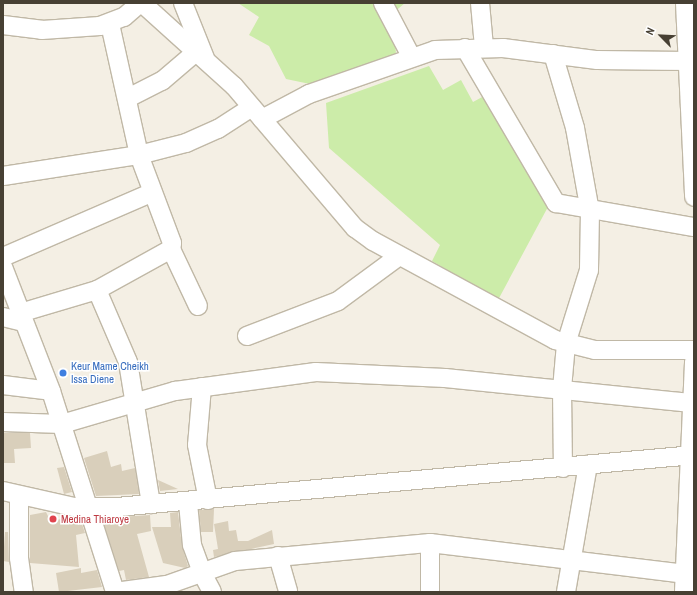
<!DOCTYPE html>
<style>
body{margin:0}
#map{position:relative;width:697px;height:595px;overflow:hidden;background:#f4efe4;font-family:"Archivo Narrow",sans-serif}
div>[style]{position:absolute}
.green>*{inset:0;background:#cceca9}
.building>*{inset:0;background:#d9cfbb}
.roads{filter:drop-shadow(1px 0 #c0b8a6) drop-shadow(-1px 0 #c0b8a6) drop-shadow(0 1px #c0b8a6) drop-shadow(0 -1px #c0b8a6)}
.minor>*{height:18px;margin:-9px;padding:0 9px;transform-origin:9px;border-radius:9px;background:#fff}
.dots>*{width:11px;height:11px;translate:-50% -50%;box-sizing:border-box;border:2px solid #fff;border-radius:50%}
span{translate:-50% -50%;white-space:nowrap;text-align:center;line-height:1.15;-webkit-text-stroke:3px #fff;paint-order:stroke}
.shop-label{font-size:11px;color:#366cbe}
.left{translate:0 -50%;text-align:left}
.health-label{font-size:11px;color:#be3a42}
.frame{position:absolute;inset:0;border:4px solid #474033;pointer-events:none}
.north{position:absolute;left:641px;top:16px;width:40px;height:40px;-webkit-text-stroke:3px #fff;paint-order:stroke;rotate:294deg;font-size:11px;font-weight:700;line-height:16px;text-align:center;color:#474033}
.north::after{content:'';display:block;margin:auto;width:14px;height:18px;background:#474033;clip-path:polygon(50% 0,100% 100%,50% 72%,0 100%)}
</style>
<div id="map">
<div class="green">
<i style="clip-path:polygon(238px 3px,405px 3px,393px 13px,396px 54px,310px 84px,286px 79px,269px 46px,249px 35px,259px 17px)"></i>
<i style="clip-path:polygon(429px 66px,443px 90px,461px 80px,473px 102px,484px 96px,549px 205px,498px 300px,432px 261px,440px 245px,329px 148px,326px 103px)"></i>
</div>
<div class="building">
<i style="clip-path:polygon(3px 433px,30px 433px,31px 448px,14px 449px,15px 463px,3px 463px)"></i>
<i style="clip-path:polygon(107px 451px,111px 467px,121px 464px,122px 471px,135px 468px,139px 494px,96px 496px,84px 458px)"></i>
<i style="clip-path:polygon(64px 467px,72px 492px,64px 494px,57px 468px)"></i>
<i style="clip-path:polygon(158px 480px,178px 489px,160px 491px)"></i>
<i style="clip-path:polygon(214px 509px,213px 532px,201px 532px,199px 510px)"></i>
<i style="clip-path:polygon(46px 512px,50px 520px,80px 518px,85px 533px,76px 535px,79px 567px,30px 563px,30px 515px)"></i>
<i style="clip-path:polygon(178px 512px,182px 546px,188px 566px,185px 568px,163px 563px,152px 527px,171px 527px,170px 513px)"></i>
<i style="clip-path:polygon(150px 515px,151px 531px,137px 534px,149px 577px,126px 580px,124px 570px,119px 571px,102px 518px)"></i>
<i style="clip-path:polygon(228px 521px,229px 531px,236px 530px,238px 541px,248px 541px,272px 530px,274px 544px,214px 557px,213px 550px,218px 549px,214px 524px)"></i>
<i style="clip-path:polygon(5px 532px,8px 532px,9px 562px,3px 561px)"></i>
<i style="clip-path:polygon(81px 568px,81px 573px,97px 570px,102px 587px,59px 592px,56px 573px)"></i>
</div>
<div class="roads">
<div class="minor">
<i style="left:142px;top:3px;width:124px;rotate:42.1deg"></i>
<i style="left:234px;top:86px;width:187px;rotate:49.6deg"></i>
<i style="left:355px;top:228px;width:22px;rotate:36deg"></i>
<i style="left:373px;top:241px;width:207px;rotate:28.5deg"></i>
<i style="left:555px;top:340px;width:41px;rotate:14deg"></i>
<i style="left:595px;top:350px;width:99px"></i>
<i style="left:183px;top:3px;width:59px;rotate:68.2deg"></i>
<i style="left:383px;top:3px;width:60px;rotate:62.2deg"></i>
<i style="left:480px;top:3px;width:44px;rotate:84.8deg"></i>
<i style="left:685px;top:3px;width:194px;rotate:87.3deg"></i>
<i style="left:110px;top:24px;width:134px;rotate:77.5deg"></i>
<i style="left:139px;top:155px;width:94px;rotate:69.4deg"></i>
<i style="left:172px;top:243px;width:6px;rotate:99deg"></i>
<i style="left:171px;top:249px;width:63px;rotate:64.7deg"></i>
<i style="left:3px;top:25px;width:39px;rotate:7deg"></i>
<i style="left:42px;top:30px;width:58px;rotate:-3.9deg"></i>
<i style="left:100px;top:26px;width:26px;rotate:-21deg"></i>
<i style="left:124px;top:17px;width:21px;rotate:-41deg"></i>
<i style="left:465px;top:48px;width:180px;rotate:59.6deg"></i>
<i style="left:556px;top:203px;width:140px;rotate:9.9deg"></i>
<i style="left:553px;top:54px;width:77px;rotate:73.4deg"></i>
<i style="left:575px;top:128px;width:84px;rotate:79.8deg"></i>
<i style="left:590px;top:211px;width:59px;rotate:91deg"></i>
<i style="left:589px;top:270px;width:77px;rotate:107.3deg"></i>
<i style="left:566px;top:344px;width:45px;rotate:95.1deg"></i>
<i style="left:562px;top:389px;width:79px;rotate:89.3deg"></i>
<i style="left:128px;top:98px;width:38px;rotate:-27deg"></i>
<i style="left:162px;top:81px;width:45px;rotate:-40.5deg"></i>
<i style="left:262px;top:119px;width:53px;rotate:-28deg"></i>
<i style="left:309px;top:94px;width:133px;rotate:-19.2deg"></i>
<i style="left:435px;top:50px;width:68px;rotate:-1.7deg"></i>
<i style="left:503px;top:48px;width:95px;rotate:7.3deg"></i>
<i style="left:597px;top:60px;width:97px;rotate:0.6deg"></i>
<i style="left:3px;top:176px;width:138px;rotate:-8.8deg"></i>
<i style="left:139px;top:155px;width:49px;rotate:-14.3deg"></i>
<i style="left:186px;top:143px;width:35px;rotate:-24deg"></i>
<i style="left:218px;top:129px;width:40px;rotate:-32.9deg"></i>
<i style="left:3px;top:257px;width:163px;rotate:-23.4deg"></i>
<i style="left:3px;top:267px;width:133px;rotate:68.8deg"></i>
<i style="left:51px;top:391px;width:211px;rotate:72.3deg"></i>
<i style="left:97px;top:290px;width:78px;rotate:66.7deg"></i>
<i style="left:128px;top:362px;width:144px;rotate:80.8deg"></i>
<i style="left:20px;top:313px;width:80px;rotate:-16.6deg"></i>
<i style="left:97px;top:290px;width:85px;rotate:-29deg"></i>
<i style="left:3px;top:317px;width:21px;rotate:14deg"></i>
<i style="left:247px;top:336px;width:97px;rotate:-21deg"></i>
<i style="left:338px;top:301px;width:76px;rotate:-36.4deg"></i>
<i style="left:3px;top:385px;width:48px;rotate:7.1deg"></i>
<i style="left:202px;top:387px;width:58px;rotate:94.9deg"></i>
<i style="left:197px;top:445px;width:56px;rotate:78.7deg"></i>
<i style="left:3px;top:422px;width:59px;rotate:1.9deg"></i>
<i style="left:62px;top:424px;width:118px;rotate:-16.3deg"></i>
<i style="left:175px;top:391px;width:142px;rotate:-7.7deg"></i>
<i style="left:316px;top:372px;width:129px;rotate:2.7deg"></i>
<i style="left:445px;top:378px;width:247px;rotate:5.8deg"></i>
<i style="left:3px;top:491px;width:73px;rotate:12.7deg"></i>
<i style="left:74px;top:507px;width:43px"></i>
<i style="left:117px;top:507px;width:579px;rotate:-5.15deg"></i>
<i style="left:19px;top:495px;width:63px;rotate:90deg"></i>
<i style="left:19px;top:558px;width:34px;rotate:82deg"></i>
<i style="left:188px;top:503px;width:42px;rotate:84.6deg"></i>
<i style="left:192px;top:545px;width:30px;rotate:70deg"></i>
<i style="left:202px;top:573px;width:21px;rotate:62deg"></i>
<i style="left:430px;top:543px;width:49px;rotate:90deg"></i>
<i style="left:278px;top:556px;width:37px;rotate:74deg"></i>
<i style="left:115px;top:592px;width:52px;rotate:-7.7deg"></i>
<i style="left:167px;top:585px;width:72px;rotate:-19.4deg"></i>
<i style="left:235px;top:561px;width:196px;rotate:-5.3deg"></i>
<i style="left:430px;top:543px;width:266px;rotate:6.9deg"></i>
<i style="left:566px;top:592px;width:129px;rotate:-80.2deg"></i>
<i style="left:684px;top:592px;width:231px;rotate:-87.5deg"></i>
</div>
</div>
<div class="dots">
<i style="left:63px;top:373px;background:#3f7fe0"></i>
<i style="left:53px;top:519px;background:#e0444e"></i>
</div>
<div class="shop-label">
<span class="left" style="left:71px;top:373px">Keur Mame Cheikh<br>Issa Diene</span>
</div>
<div class="health-label">
<span class="left" style="left:61px;top:519px">Medina Thiaroye</span>
</div>
<div class="frame"></div>
<div class="north">N</div>
</div>
